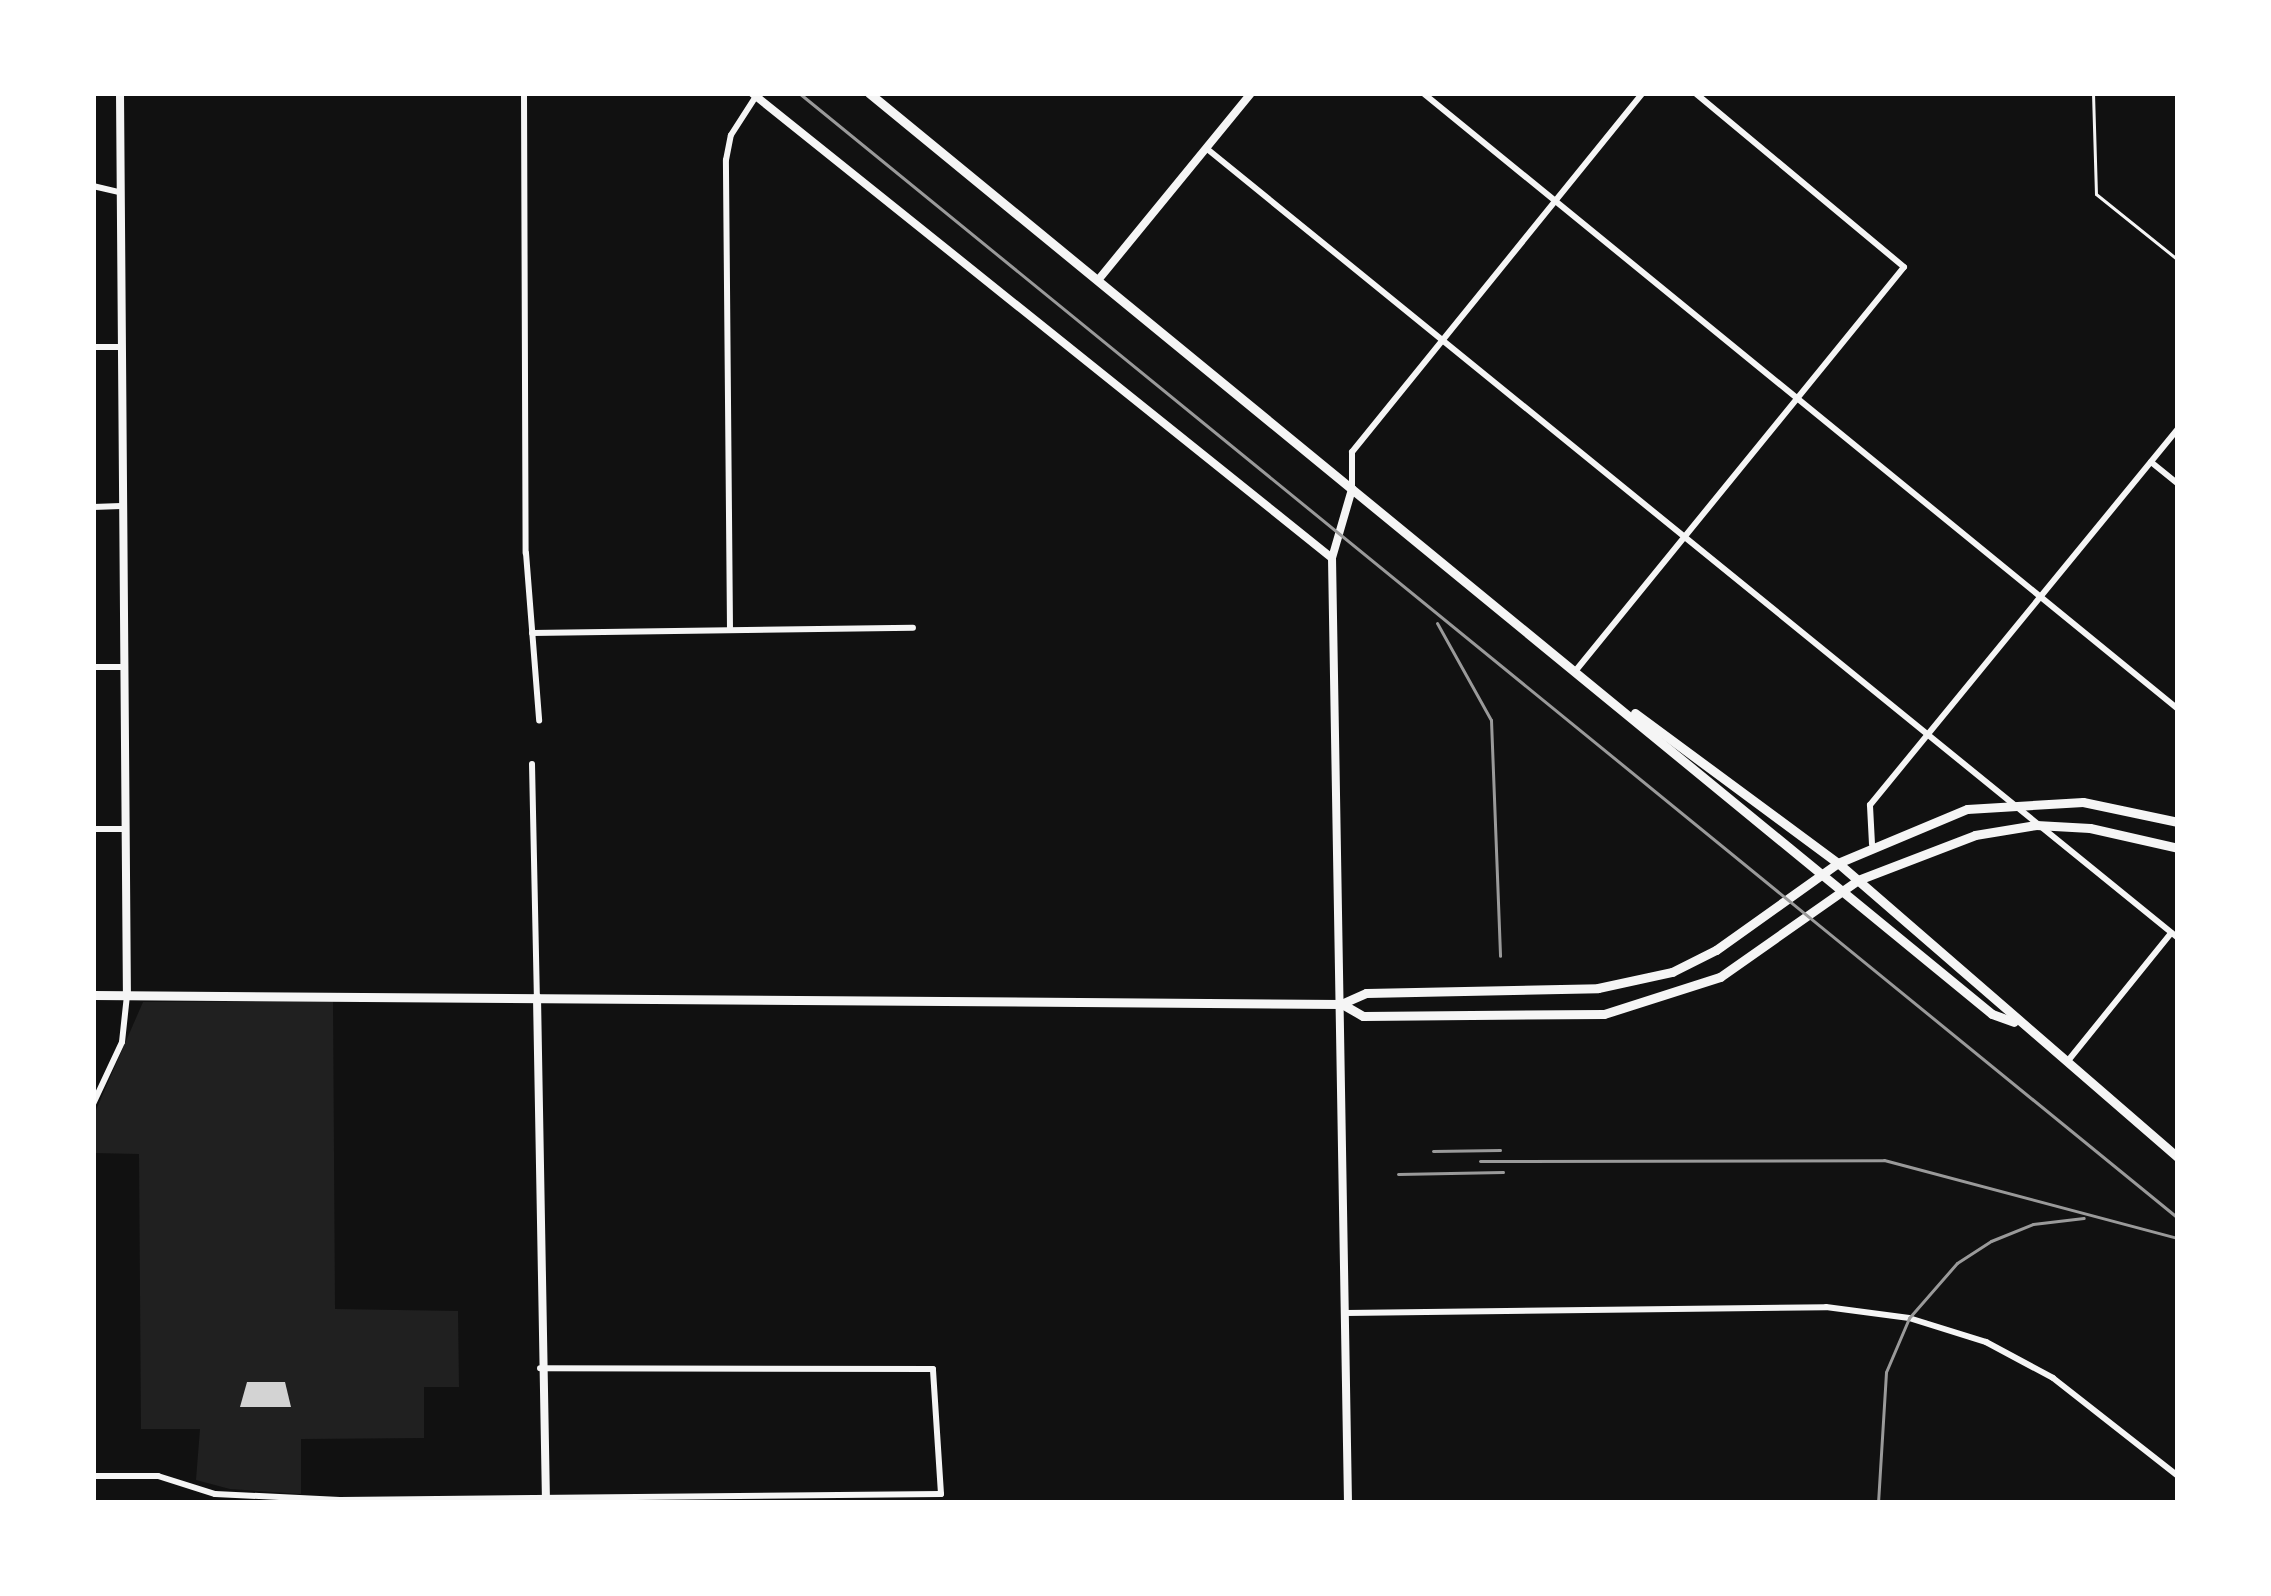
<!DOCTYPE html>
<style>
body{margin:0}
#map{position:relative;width:2271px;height:1596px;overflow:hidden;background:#111;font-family:Signika,sans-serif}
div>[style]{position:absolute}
.green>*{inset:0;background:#202020}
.building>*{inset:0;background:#d3d3d3}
.service>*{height:3px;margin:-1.5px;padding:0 1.5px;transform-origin:1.5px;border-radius:1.5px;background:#f5f5f5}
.minor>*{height:6px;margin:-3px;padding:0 3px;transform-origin:3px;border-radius:3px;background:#f5f5f5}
.tertiary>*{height:8px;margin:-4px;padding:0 4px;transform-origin:4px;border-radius:4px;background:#f5f5f5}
.secondary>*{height:9px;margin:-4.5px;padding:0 4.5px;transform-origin:4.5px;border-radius:4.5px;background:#f5f5f5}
.rail>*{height:3px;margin:-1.5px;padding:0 1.5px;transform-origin:1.5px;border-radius:1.5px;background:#9a9a9a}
span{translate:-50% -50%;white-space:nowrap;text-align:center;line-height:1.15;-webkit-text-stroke:9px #fff;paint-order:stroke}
.frame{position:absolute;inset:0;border:96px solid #fff;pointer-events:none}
</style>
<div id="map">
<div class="green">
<i style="clip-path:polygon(333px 1001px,335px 1309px,458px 1311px,459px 1387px,424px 1387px,424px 1438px,301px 1439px,301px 1494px,230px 1489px,196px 1480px,200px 1429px,141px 1429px,139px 1154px,93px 1153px,93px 1117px,143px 1002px)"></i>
</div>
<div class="building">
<i style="clip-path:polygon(247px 1382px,285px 1382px,291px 1407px,240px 1407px)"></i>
</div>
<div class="service">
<i style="left:2093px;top:93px;width:101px;rotate:88.3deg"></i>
<i style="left:2096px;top:194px;width:105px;rotate:38.8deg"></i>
</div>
<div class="minor">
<i style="left:524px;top:93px;width:460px;rotate:89.8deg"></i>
<i style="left:526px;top:553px;width:168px;rotate:85.5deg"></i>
<i style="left:1423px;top:93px;width:974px;rotate:39.21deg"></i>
<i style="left:1206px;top:148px;width:1253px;rotate:39.1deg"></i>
<i style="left:93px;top:186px;width:28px;rotate:13deg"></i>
<i style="left:93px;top:347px;width:28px"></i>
<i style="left:2151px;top:462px;width:35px;rotate:39deg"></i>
<i style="left:1352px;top:486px;width:34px;rotate:-90deg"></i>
<i style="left:1352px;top:452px;width:462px;rotate:-51deg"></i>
<i style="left:93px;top:507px;width:28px;rotate:-2deg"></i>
<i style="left:730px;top:630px;width:470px;rotate:-90.5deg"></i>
<i style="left:726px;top:160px;width:25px;rotate:-79deg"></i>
<i style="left:731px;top:135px;width:46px;rotate:-57.3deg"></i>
<i style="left:532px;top:633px;width:381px;rotate:-0.8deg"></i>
<i style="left:93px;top:667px;width:29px"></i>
<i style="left:1577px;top:669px;width:518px;rotate:-50.87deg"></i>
<i style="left:1904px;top:267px;width:272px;rotate:-140.2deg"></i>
<i style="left:532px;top:764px;width:233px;rotate:88.8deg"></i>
<i style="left:93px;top:829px;width:29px"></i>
<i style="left:1872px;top:844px;width:39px;rotate:-93deg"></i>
<i style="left:1870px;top:805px;width:486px;rotate:-50.7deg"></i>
<i style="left:2067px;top:1062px;width:166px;rotate:-51.1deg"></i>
<i style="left:93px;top:1104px;width:68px;rotate:-64.9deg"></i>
<i style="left:122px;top:1042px;width:47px;rotate:-83.9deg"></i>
<i style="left:1346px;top:1313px;width:480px;rotate:-0.7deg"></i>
<i style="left:1826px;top:1307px;width:84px;rotate:7.5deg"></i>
<i style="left:1909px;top:1318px;width:81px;rotate:17.3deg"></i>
<i style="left:1986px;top:1342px;width:76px;rotate:28.2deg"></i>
<i style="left:2053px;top:1378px;width:159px;rotate:38.1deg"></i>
<i style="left:93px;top:1476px;width:65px"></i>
<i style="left:158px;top:1476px;width:60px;rotate:17.5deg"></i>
<i style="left:215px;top:1494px;width:125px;rotate:2.7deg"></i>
<i style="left:340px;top:1500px;width:601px;rotate:-0.57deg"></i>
<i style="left:941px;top:1494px;width:125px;rotate:-93.7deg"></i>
<i style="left:933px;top:1369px;width:393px;rotate:-179.9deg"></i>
</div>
<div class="tertiary">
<i style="left:120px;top:93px;width:902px;rotate:89.56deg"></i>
<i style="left:752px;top:93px;width:743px;rotate:38.72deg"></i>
<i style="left:1099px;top:279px;width:240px;rotate:-50.7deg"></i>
<i style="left:537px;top:997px;width:506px;rotate:88.98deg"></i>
<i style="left:1348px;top:1503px;width:945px;rotate:-90.97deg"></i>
<i style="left:1332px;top:558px;width:72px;rotate:-73.8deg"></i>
</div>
<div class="secondary">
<i style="left:869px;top:93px;width:1452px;rotate:39.36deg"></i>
<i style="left:1992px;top:1014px;width:23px;rotate:20deg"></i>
<i style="left:1635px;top:713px;width:252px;rotate:36.5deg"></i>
<i style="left:1838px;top:863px;width:450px;rotate:40.9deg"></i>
<i style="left:93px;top:995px;width:1248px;rotate:0.41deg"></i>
<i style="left:1341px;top:1004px;width:27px;rotate:-24deg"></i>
<i style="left:1366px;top:993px;width:232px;rotate:-1.2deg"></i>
<i style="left:1598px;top:988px;width:76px;rotate:-12.2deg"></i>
<i style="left:1672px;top:972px;width:49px;rotate:-26.6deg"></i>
<i style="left:1716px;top:950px;width:150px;rotate:-35.5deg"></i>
<i style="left:1838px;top:863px;width:140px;rotate:-22.7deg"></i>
<i style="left:1967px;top:809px;width:116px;rotate:-3.5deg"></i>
<i style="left:2083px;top:802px;width:97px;rotate:11.9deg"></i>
<i style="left:1342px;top:1004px;width:24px;rotate:30deg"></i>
<i style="left:1363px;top:1016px;width:241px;rotate:-0.5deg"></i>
<i style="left:1604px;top:1014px;width:122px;rotate:-17.7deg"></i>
<i style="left:1720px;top:977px;width:169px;rotate:-35.1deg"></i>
<i style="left:1858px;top:880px;width:125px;rotate:-21deg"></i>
<i style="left:1975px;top:835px;width:62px;rotate:-9.3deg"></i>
<i style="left:2036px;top:825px;width:54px;rotate:3.2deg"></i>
<i style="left:2090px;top:828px;width:90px;rotate:12.8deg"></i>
</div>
<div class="rail">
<i style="left:799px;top:93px;width:1780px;rotate:39.21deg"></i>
<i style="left:1437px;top:623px;width:111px;rotate:60.9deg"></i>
<i style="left:1491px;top:720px;width:236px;rotate:87.8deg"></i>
<i style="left:1433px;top:1151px;width:67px;rotate:-0.9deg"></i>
<i style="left:1480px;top:1161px;width:404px;rotate:-0.1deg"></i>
<i style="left:1884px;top:1160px;width:304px;rotate:14.9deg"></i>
<i style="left:1398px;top:1174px;width:105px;rotate:-1.1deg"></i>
<i style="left:1878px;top:1503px;width:131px;rotate:-86.5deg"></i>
<i style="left:1886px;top:1372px;width:59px;rotate:-66.9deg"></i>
<i style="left:1909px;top:1318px;width:73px;rotate:-48.9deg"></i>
<i style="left:1957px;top:1263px;width:40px;rotate:-32.9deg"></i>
<i style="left:1991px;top:1241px;width:45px;rotate:-22deg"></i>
<i style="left:2033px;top:1224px;width:51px;rotate:-6.7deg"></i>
</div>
<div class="frame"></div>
</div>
